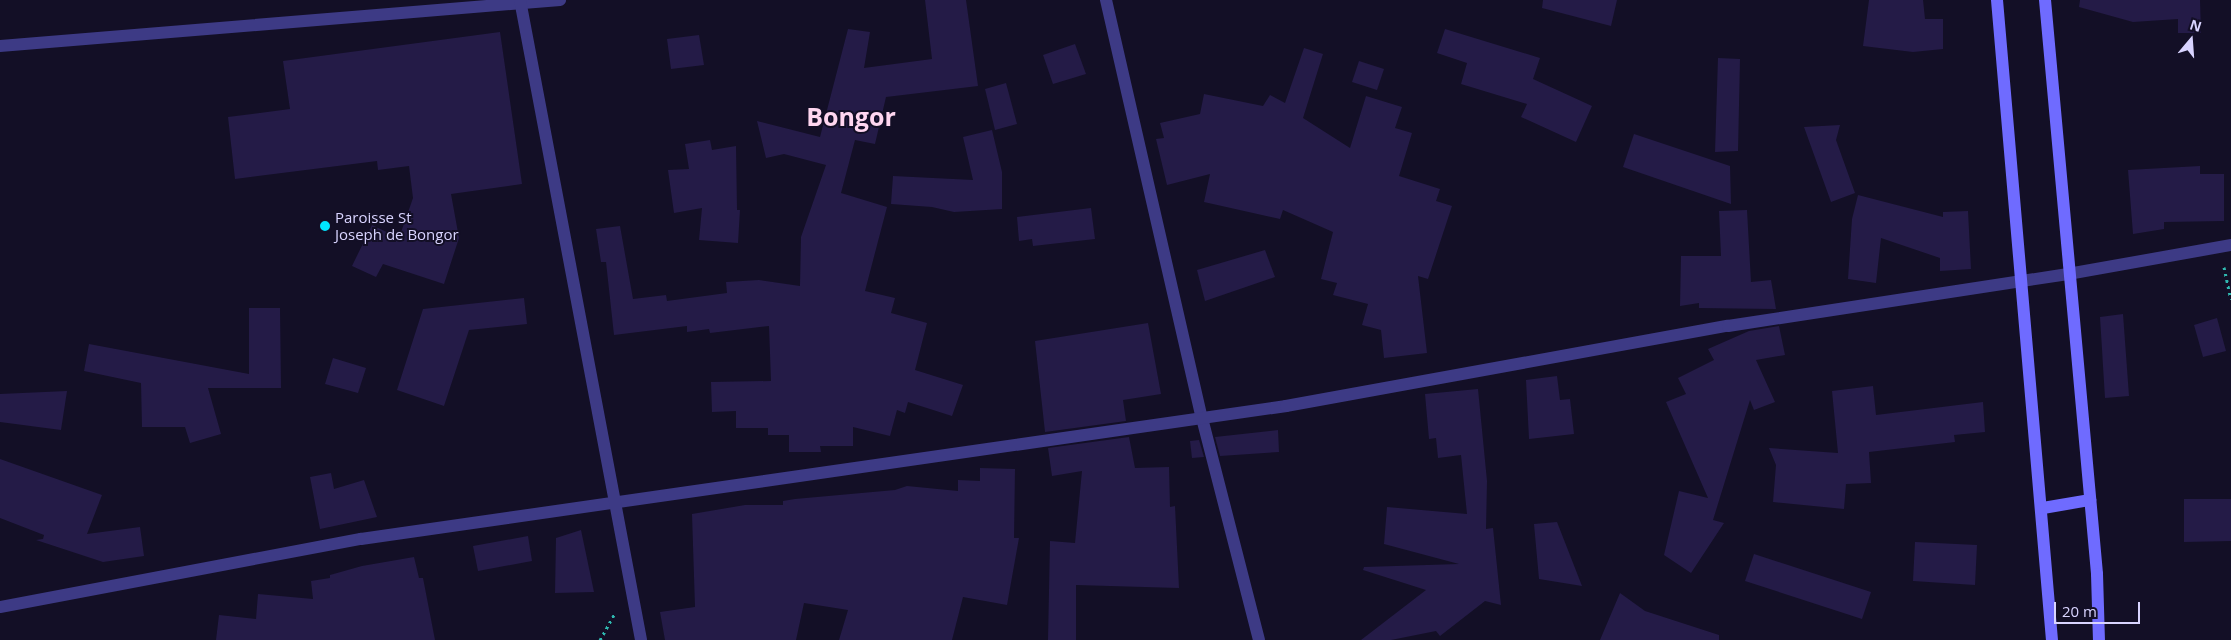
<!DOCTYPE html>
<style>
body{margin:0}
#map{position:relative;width:2231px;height:640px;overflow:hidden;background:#130f26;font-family:"Open Sans",sans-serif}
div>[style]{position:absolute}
.building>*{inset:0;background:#241b47}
.path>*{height:3px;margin-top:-1.5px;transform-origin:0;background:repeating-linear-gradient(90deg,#2fb8b0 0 2.5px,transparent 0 6.5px)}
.minor>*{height:12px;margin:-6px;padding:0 6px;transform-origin:6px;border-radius:6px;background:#3d3a85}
.tertiary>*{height:12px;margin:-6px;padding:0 6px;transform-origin:6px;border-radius:6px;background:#3d3a85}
.secondary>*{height:12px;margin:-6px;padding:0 6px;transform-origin:6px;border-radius:6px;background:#6f6bff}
.dots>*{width:14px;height:14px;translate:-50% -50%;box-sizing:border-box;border:2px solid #130f26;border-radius:50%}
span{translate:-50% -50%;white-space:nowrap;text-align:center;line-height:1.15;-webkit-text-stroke:4px #130f26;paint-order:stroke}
.poi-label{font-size:15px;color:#d9d4ff}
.left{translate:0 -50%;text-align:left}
.town-label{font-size:25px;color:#ffd6f0;font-weight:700}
.north{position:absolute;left:2166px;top:15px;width:50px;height:50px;-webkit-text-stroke:4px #130f26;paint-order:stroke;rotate:18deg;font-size:14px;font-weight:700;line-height:20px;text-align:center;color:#d9d4ff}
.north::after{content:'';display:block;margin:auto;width:18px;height:22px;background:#d9d4ff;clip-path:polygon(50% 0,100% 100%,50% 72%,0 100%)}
.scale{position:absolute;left:2054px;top:602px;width:86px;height:22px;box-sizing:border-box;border:2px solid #d9d4ff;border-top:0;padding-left:6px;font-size:15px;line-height:18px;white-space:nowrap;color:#d9d4ff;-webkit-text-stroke:4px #130f26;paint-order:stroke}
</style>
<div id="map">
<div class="building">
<i style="clip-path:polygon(925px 0,966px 0,978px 86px,886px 97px,875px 144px,855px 140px,841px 193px,887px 207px,865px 291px,895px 298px,891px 313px,927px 323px,915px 370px,963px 385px,952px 416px,908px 402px,905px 413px,897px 410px,890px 436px,853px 427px,853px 446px,820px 446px,821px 452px,789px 452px,789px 435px,768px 435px,768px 428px,736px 428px,736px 411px,712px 412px,711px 382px,771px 381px,769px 326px,710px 333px,709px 329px,687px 332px,687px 326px,614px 335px,606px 262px,601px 262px,596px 229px,620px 226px,633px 299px,666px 295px,667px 301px,727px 293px,726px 282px,759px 280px,800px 286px,801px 237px,826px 165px,784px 154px,766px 158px,757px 121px,820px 137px,848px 29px,870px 32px,864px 68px,932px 59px)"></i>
<i style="clip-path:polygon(1543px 0,1617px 0,1611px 26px,1542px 8px)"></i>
<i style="clip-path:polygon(1869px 0,1923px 0,1925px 19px,1943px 19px,1943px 49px,1913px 52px,1863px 46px)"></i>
<i style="clip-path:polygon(2080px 0,2200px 0,2201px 33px,2178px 33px,2178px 19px,2133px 22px,2079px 7px)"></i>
<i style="clip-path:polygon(1445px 29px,1540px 58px,1533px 79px,1592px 106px,1576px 142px,1521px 117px,1527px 104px,1461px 84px,1467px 63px,1437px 53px)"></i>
<i style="clip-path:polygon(500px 32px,522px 184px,451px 194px,459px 238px,444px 284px,383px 264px,376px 277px,352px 266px,372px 225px,399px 238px,413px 198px,409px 166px,378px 170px,377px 161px,235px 179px,228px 117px,290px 109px,283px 61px)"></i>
<i style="clip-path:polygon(699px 35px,704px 65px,671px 69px,667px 39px)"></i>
<i style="clip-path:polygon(1075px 44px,1086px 74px,1053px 84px,1043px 55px)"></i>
<i style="clip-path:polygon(1304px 48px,1323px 54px,1303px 118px,1350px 148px,1366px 96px,1402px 107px,1395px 128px,1412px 133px,1399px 176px,1440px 189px,1436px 201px,1452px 206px,1428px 279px,1418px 276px,1427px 353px,1384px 358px,1381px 330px,1362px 325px,1368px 304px,1333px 295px,1337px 283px,1321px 279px,1333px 232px,1283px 210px,1280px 219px,1204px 202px,1210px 174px,1167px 185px,1156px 139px,1164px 138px,1160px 123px,1200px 114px,1204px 94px,1263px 106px,1270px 95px,1285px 103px)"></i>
<i style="clip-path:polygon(1718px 58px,1740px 59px,1738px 151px,1715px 152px)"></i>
<i style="clip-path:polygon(1359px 61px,1384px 69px,1377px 90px,1352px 82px)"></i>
<i style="clip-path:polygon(1006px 83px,1017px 124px,995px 130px,985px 89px)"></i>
<i style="clip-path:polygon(1840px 125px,1836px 140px,1855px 193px,1831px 202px,1804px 127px)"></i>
<i style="clip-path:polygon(992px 130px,1002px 172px,1002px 209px,954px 212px,932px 207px,891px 204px,893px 176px,973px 180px,963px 137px)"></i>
<i style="clip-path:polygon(1634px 134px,1730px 166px,1731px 204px,1623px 167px)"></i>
<i style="clip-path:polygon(710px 140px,712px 150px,736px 146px,737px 210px,740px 210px,738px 243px,699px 240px,702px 208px,674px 213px,668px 170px,689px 169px,685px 144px)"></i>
<i style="clip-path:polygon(2200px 166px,2200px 174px,2224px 174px,2224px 221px,2164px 222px,2164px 229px,2133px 234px,2128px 170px)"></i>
<i style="clip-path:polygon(1858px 195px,1943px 217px,1943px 212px,1968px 211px,1971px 269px,1940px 271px,1940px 258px,1881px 238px,1876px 283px,1848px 279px,1852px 219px)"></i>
<i style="clip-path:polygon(1091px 208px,1095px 239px,1033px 246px,1032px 239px,1019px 241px,1017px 217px)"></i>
<i style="clip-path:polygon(1747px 210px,1751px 282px,1771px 280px,1776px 309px,1699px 308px,1699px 303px,1680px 306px,1681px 256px,1721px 256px,1719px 211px)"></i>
<i style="clip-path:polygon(1265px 250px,1275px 277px,1205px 301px,1197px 270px)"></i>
<i style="clip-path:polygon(524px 298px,527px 324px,469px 330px,444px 406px,397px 390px,423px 309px)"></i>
<i style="clip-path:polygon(249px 308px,280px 308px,281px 388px,208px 388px,221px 434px,190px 443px,185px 427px,142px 427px,141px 383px,84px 371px,89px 344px,249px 374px)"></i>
<i style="clip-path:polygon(2123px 314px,2129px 396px,2105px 398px,2100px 317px)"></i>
<i style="clip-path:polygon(2217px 318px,2226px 351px,2203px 357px,2194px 325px)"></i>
<i style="clip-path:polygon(1148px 323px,1161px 394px,1123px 400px,1126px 421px,1045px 432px,1035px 341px)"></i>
<i style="clip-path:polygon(1779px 326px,1785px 355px,1756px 360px,1775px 402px,1754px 410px,1750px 400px,1713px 520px,1724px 523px,1691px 573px,1664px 555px,1679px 491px,1708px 498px,1666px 402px,1686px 394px,1678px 378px,1714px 360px,1708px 349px,1749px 331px)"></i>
<i style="clip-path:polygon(333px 358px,366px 368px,358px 393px,325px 384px)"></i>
<i style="clip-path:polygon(1557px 376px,1560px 400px,1570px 399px,1574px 434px,1529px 439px,1526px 380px)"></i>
<i style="clip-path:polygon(1873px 386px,1876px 415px,1983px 402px,1985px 432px,1954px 435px,1955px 442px,1869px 452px,1871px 483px,1846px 484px,1844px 509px,1773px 502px,1776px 465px,1769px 448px,1838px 453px,1832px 391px)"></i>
<i style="clip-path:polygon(1478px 389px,1487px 481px,1486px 529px,1493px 528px,1501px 605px,1485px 601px,1440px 636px,1436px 631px,1391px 640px,1361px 640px,1426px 590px,1363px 570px,1364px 567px,1459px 564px,1384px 544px,1387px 507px,1467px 514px,1461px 455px,1438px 458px,1436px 438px,1429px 439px,1425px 394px)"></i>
<i style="clip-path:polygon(67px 391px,61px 430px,0 422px,0 394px)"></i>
<i style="clip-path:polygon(1278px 430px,1279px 452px,1220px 456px,1215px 437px)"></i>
<i style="clip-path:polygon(1129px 437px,1135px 468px,1169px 467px,1170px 507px,1175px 506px,1179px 588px,1076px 585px,1076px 640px,1048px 640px,1050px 541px,1075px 543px,1082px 471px,1052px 476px,1048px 448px)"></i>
<i style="clip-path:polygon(1199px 440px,1204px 457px,1192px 458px,1190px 441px)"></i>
<i style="clip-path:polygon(0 459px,102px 495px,87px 534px,140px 527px,144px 556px,103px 562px,36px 540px,43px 539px,44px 535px,0 518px)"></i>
<i style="clip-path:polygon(980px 468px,1015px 469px,1014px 538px,1019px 538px,1007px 605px,963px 597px,952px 640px,839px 640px,848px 610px,804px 603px,796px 640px,665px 640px,660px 612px,695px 607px,692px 514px,745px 505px,783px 505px,783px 501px,795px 499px,895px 490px,907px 486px,958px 491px,958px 480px,980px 481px)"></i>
<i style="clip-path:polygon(331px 473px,334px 489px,364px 480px,377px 517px,320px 529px,310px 477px)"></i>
<i style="clip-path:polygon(2184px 499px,2231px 499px,2231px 541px,2184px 542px)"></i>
<i style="clip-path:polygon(1557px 522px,1582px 586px,1539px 579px,1534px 524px)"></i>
<i style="clip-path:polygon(581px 530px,594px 592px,555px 593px,556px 538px)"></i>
<i style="clip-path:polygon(528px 536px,532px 561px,478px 571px,473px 546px)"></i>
<i style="clip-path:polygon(1915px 542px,1977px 545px,1975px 585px,1913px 581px)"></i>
<i style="clip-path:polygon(1754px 554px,1871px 592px,1862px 619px,1745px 581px)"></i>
<i style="clip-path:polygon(414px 557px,419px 578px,423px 578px,435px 640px,216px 640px,219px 615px,256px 619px,258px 594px,313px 599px,311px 581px,330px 578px,330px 575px,362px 566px)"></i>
<i style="clip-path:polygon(1620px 593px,1645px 611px,1719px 635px,1719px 640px,1600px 640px)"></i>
</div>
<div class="path">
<i style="left:2224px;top:267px;width:33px;rotate:78deg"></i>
<i style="left:600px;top:640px;width:29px;rotate:-61deg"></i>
</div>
<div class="minor">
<i style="left:1106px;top:0;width:429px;rotate:77.1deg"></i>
<i style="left:1202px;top:418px;width:229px;rotate:75.6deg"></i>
<i style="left:0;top:46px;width:562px;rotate:-4.7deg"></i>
<i style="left:0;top:607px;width:367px;rotate:-10.7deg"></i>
<i style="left:361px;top:539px;width:935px;rotate:-8.18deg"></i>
<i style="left:1286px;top:406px;width:449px;rotate:-10.3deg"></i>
<i style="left:1728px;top:326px;width:344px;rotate:-8.7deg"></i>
<i style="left:2068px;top:274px;width:166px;rotate:-10.1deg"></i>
</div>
<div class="tertiary">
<i style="left:520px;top:0;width:651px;rotate:79.29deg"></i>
</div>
<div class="secondary">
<i style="left:1997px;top:0;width:642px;rotate:85.09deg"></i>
<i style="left:2045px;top:0;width:576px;rotate:84.82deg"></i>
<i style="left:2097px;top:574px;width:66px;rotate:88.3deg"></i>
<i style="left:2043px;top:508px;width:48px;rotate:-9.7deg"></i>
</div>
<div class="dots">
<i style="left:325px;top:226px;background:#00e5ff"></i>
</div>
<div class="poi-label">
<span class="left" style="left:335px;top:226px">Paroisse St<br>Joseph de Bongor</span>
</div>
<div class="town-label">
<span style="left:851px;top:116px">Bongor</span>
</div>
<div class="north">N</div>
<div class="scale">20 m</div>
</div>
